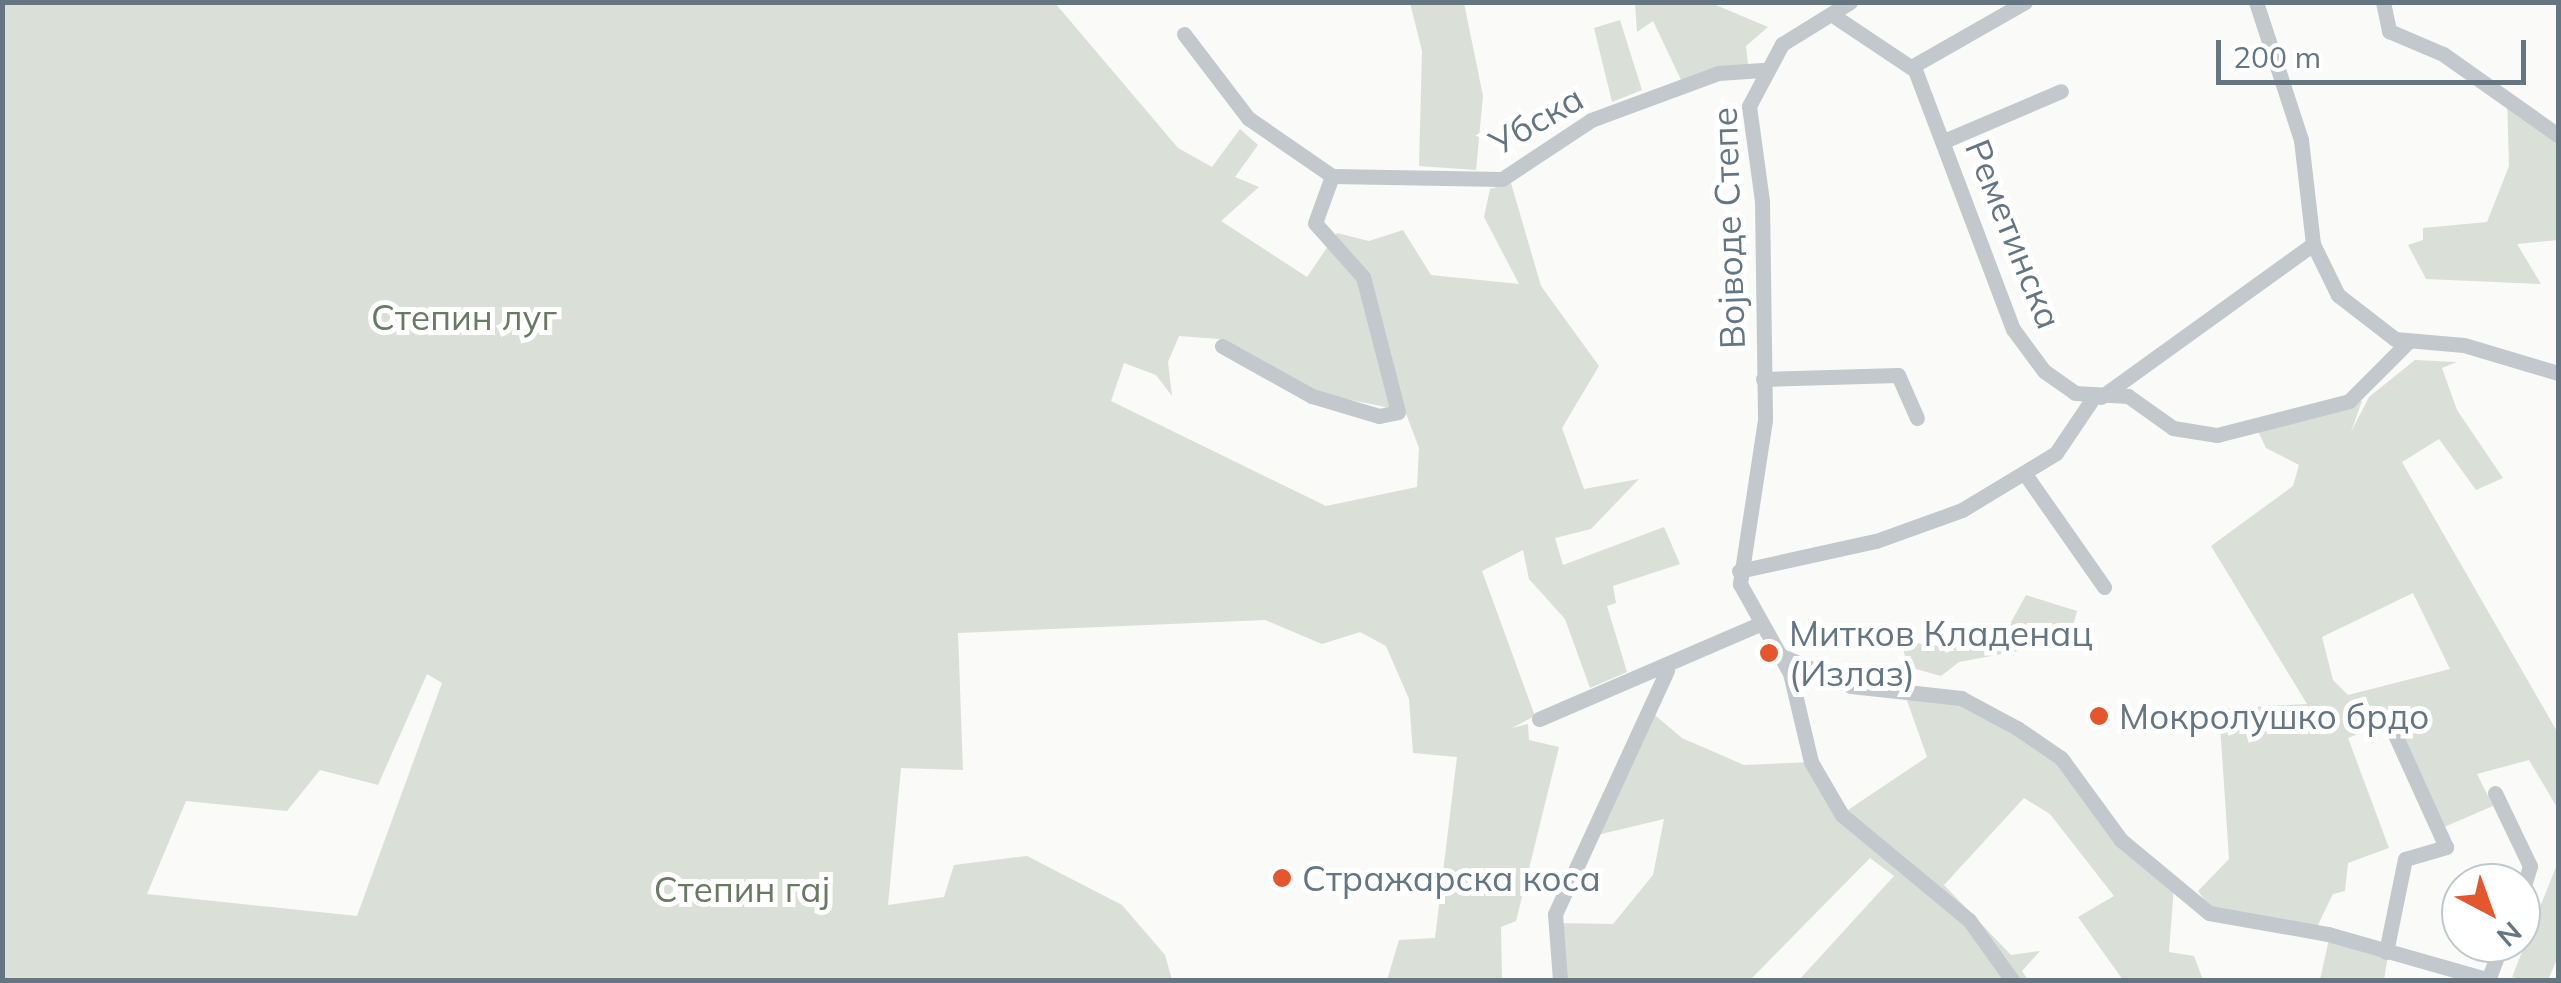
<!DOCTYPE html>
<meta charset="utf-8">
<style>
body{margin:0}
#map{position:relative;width:2561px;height:983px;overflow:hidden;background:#fafaf8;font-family:Mulish,sans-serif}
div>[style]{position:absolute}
.green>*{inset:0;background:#dadfd7}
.minor>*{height:15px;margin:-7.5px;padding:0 7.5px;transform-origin:7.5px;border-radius:7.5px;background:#c3c8cc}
.dots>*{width:28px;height:28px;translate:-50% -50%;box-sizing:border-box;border:5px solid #fff;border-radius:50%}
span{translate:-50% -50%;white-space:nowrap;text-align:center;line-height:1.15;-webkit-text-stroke:10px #fff;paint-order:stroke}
.street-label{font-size:35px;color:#657683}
.park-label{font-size:35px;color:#687a64}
.poi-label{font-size:35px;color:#657683}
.left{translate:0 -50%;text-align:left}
.frame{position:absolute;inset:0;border:5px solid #657683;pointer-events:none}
.north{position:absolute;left:2441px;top:863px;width:100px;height:100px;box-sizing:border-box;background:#fff;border:2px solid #c1c8cd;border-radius:50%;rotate:139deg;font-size:28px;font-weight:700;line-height:40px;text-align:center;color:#657683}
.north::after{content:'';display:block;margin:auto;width:35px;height:45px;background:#e4572e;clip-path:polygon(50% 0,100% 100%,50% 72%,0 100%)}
.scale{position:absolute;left:2216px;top:40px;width:310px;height:45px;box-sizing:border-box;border:5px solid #657683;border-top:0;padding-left:12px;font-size:30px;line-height:35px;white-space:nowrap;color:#657683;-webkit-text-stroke:8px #fff;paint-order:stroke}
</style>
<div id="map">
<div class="green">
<i style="clip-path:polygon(evenodd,2px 3px,1055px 3px,1178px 148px,1212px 167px,1240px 129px,1258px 145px,1235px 177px,1259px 187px,1221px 221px,1307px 277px,1337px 233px,1369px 241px,1403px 230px,1431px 275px,1519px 284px,1484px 217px,1490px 189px,1511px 183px,1541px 286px,1599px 366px,1562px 428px,1584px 489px,1639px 479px,1591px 529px,1555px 538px,1563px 565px,1664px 527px,1680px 564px,1613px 586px,1616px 603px,1607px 606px,1627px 672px,1590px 688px,1565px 619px,1529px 579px,1523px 550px,1482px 571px,1535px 716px,1512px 728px,1528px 724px,1529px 740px,1559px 747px,1516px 921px,1501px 927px,1502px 980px,1387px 980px,1399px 940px,1435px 938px,1457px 757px,1413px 753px,1409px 699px,1386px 646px,1360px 632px,1322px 644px,1265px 620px,958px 633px,963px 770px,901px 768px,888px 905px,944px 897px,954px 865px,1027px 856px,1122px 905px,1165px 955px,1172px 980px,3px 980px,2px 3px,1179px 336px,1219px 339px,1312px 392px,1405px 411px,1419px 448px,1417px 487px,1326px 506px,1111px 401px,1124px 363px,1156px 375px,1172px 396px,1168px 362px,1179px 336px,2px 3px,427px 674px,442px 683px,357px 916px,147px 894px,186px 801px,287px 811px,320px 770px,378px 785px,427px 674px)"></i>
<i style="clip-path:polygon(1410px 3px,1464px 3px,1483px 96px,1476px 170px,1419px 166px,1422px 51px)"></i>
<i style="clip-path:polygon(1635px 3px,1711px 3px,1768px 27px,1746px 46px,1748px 65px,1684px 86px,1653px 21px,1637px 32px)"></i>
<i style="clip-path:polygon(1620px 20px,1642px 90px,1612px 102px,1594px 28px)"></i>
<i style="clip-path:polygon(2507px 97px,2558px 135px,2558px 240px,2517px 244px,2541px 284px,2426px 279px,2408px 245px,2423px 240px,2423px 228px,2487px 222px,2509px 166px)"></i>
<i style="clip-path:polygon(evenodd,2415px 360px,2457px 362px,2442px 368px,2457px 410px,2503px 478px,2476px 490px,2439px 439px,2402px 462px,2558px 733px,2558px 809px,2529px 760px,2477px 774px,2493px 806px,2444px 827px,2394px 719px,2348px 738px,2389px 848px,2348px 863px,2345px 891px,2333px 894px,2315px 931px,2212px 910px,2198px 891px,2229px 859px,2219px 709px,2307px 704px,2211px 546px,2293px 486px,2299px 465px,2266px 448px,2257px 429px,2362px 401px,2351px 432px,2369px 397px,2415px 360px,2413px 593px,2450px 669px,2348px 695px,2333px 680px,2322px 637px,2413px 593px)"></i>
<i style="clip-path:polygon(2026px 595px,2077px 611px,2072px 630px,2040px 647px,1959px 662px,1941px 676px,1909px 667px,1900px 641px,1949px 647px,2010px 624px)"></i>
<i style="clip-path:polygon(1904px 692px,1957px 699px,2062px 754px,2122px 845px,2174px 886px,2169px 952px,2194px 956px,2203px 980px,2123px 980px,2078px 917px,2114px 896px,2050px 814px,2024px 798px,1944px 885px,2011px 955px,2040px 951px,2022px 971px,2028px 980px,1799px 980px,1894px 876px,1870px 858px,1750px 980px,1560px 980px,1553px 923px,1613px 924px,1653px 875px,1664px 819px,1593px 836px,1650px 711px,1682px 738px,1744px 765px,1811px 762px,1842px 814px,1927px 757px)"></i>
<i style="clip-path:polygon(2558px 862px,2558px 957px,2548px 980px,2521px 980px,2512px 977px)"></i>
<i style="clip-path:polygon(2329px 939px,2388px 955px,2384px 980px,2320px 980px)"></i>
</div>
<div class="minor">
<i style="left:1850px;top:2px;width:80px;rotate:148.3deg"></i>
<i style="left:1782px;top:44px;width:70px;rotate:118deg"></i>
<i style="left:1749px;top:106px;width:96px;rotate:82.2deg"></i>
<i style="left:1762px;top:201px;width:219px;rotate:89.2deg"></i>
<i style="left:1765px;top:420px;width:166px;rotate:98.7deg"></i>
<i style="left:1740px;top:584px;width:102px;rotate:60.7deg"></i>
<i style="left:1790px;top:673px;width:91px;rotate:76.7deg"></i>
<i style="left:1811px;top:762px;width:61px;rotate:59.7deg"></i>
<i style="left:1842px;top:815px;width:165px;rotate:39.6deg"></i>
<i style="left:1969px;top:920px;width:74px;rotate:54.4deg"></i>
<i style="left:2256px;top:2px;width:145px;rotate:71.9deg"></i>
<i style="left:2301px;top:140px;width:105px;rotate:83.4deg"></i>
<i style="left:2313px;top:244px;width:57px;rotate:63.9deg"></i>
<i style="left:2338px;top:295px;width:72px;rotate:37.7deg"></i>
<i style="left:2395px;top:339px;width:69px;rotate:5deg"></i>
<i style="left:2464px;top:345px;width:98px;rotate:16.6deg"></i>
<i style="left:2383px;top:2px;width:30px;rotate:78deg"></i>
<i style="left:2389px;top:31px;width:59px;rotate:23.1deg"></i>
<i style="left:2443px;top:54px;width:141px;rotate:35.2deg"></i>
<i style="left:1837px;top:18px;width:94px;rotate:33.7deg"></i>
<i style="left:1915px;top:70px;width:277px;rotate:69.3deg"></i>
<i style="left:2013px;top:329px;width:52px;rotate:53.6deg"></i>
<i style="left:2044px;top:371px;width:38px;rotate:35deg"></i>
<i style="left:2075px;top:393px;width:53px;rotate:3.2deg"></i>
<i style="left:2128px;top:396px;width:55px;rotate:35.4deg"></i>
<i style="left:2173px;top:428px;width:45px;rotate:9deg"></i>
<i style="left:2217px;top:435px;width:136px;rotate:-14.4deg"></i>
<i style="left:2349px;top:401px;width:83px;rotate:-45deg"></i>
<i style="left:1184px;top:34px;width:106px;rotate:52.7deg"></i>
<i style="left:1248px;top:118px;width:102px;rotate:34.6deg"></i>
<i style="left:1332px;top:176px;width:170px;rotate:1deg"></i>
<i style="left:1502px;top:179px;width:107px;rotate:-33.5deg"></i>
<i style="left:1591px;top:120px;width:135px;rotate:-20.3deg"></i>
<i style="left:1718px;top:73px;width:44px;rotate:-3.9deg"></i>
<i style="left:1913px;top:66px;width:129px;rotate:-29.7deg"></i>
<i style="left:1944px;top:141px;width:127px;rotate:-23.1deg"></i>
<i style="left:1222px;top:346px;width:103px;rotate:29.1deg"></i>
<i style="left:1312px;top:396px;width:70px;rotate:16.6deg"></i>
<i style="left:1379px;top:416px;width:19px;rotate:-12deg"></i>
<i style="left:1398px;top:412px;width:139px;rotate:-104.5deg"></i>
<i style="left:1363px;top:277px;width:72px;rotate:-131.6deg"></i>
<i style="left:1315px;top:223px;width:50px;rotate:-70.1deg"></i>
<i style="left:1763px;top:379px;width:135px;rotate:-1.7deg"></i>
<i style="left:1898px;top:375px;width:47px;rotate:66.2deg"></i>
<i style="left:2101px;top:397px;width:261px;rotate:-35.8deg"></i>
<i style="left:2025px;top:474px;width:138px;rotate:55deg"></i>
<i style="left:1739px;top:571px;width:140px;rotate:-12.4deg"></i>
<i style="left:1876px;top:541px;width:91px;rotate:-19.8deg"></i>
<i style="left:1962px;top:510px;width:110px;rotate:-31.2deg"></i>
<i style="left:2056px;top:453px;width:66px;rotate:-56.1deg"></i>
<i style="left:1782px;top:656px;width:75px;rotate:23.5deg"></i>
<i style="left:1851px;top:686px;width:111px;rotate:6.2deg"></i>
<i style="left:1961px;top:698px;width:64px;rotate:28.2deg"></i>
<i style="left:2017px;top:728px;width:53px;rotate:34.3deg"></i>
<i style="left:2061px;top:758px;width:102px;rotate:53.8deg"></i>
<i style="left:2121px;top:840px;width:114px;rotate:39.7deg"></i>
<i style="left:2209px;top:913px;width:121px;rotate:10deg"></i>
<i style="left:2328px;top:934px;width:168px;rotate:15.9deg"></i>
<i style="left:1539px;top:719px;width:237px;rotate:-23.3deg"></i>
<i style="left:2495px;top:793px;width:81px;rotate:64.4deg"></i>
<i style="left:2530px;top:866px;width:31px;rotate:107deg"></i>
<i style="left:2386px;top:952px;width:95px;rotate:-78.5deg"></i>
<i style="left:2405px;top:859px;width:43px;rotate:-16.3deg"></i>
<i style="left:2446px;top:847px;width:128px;rotate:-114.4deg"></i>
<i style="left:1560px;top:980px;width:66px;rotate:-94.3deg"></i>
<i style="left:1555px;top:914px;width:268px;rotate:-65.3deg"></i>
<i style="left:2488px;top:980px;width:40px;rotate:-69deg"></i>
</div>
<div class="dots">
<i style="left:1769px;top:653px;background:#e4572e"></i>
<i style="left:2099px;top:716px;background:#e4572e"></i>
<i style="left:1282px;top:878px;background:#e4572e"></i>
</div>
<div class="street-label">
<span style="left:1536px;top:120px;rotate:-30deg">Убска</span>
<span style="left:1728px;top:228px;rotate:-92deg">Војводе Степе</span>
<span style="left:2014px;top:234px;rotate:68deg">Реметинска</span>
</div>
<div class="park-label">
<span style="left:464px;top:317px">Степин луг</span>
<span style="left:742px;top:889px">Степин гај</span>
</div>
<div class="poi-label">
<span class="left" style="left:1789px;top:653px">Митков Кладенац<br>(Излаз)</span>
<span class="left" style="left:2119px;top:716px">Мокролушко брдо</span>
<span class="left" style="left:1302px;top:878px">Стражарска коса</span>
</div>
<div class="frame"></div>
<div class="north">N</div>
<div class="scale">200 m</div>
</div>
